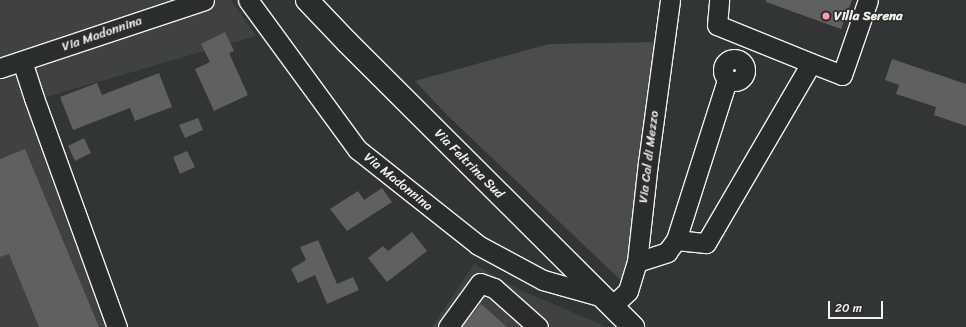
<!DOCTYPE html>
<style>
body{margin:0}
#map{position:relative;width:966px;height:327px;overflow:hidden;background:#323535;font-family:Sriracha,sans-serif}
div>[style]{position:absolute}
.built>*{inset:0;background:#404242}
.green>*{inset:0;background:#4b4d4c}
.building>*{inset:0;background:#5f605f}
.roads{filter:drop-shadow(1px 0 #f4f1e8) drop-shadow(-1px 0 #f4f1e8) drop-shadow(0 1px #f4f1e8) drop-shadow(0 -1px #f4f1e8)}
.minor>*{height:19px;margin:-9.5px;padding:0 9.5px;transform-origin:9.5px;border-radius:9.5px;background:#2a2d2e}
.minor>.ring{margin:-9.5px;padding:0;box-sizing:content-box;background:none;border:19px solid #2a2d2e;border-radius:50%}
.major>*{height:22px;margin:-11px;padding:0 11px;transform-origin:11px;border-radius:11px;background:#2a2d2e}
.dots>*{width:11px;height:11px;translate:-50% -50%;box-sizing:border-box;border:2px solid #2a2d2e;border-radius:50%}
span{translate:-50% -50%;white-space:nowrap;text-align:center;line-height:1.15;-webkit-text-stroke:3.5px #2a2d2e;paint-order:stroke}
.poi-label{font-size:13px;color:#f4f1e8;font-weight:700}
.left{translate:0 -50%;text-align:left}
.street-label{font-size:13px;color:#f4f1e8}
.scale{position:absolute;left:828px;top:301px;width:55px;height:18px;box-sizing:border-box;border:2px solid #f4f1e8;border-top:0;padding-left:5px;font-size:12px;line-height:14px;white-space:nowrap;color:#f4f1e8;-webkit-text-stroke:3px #2a2d2e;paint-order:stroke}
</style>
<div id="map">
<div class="built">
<i style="clip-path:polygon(0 0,231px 0,256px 36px,43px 98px,124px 327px,0 327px)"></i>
<i style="clip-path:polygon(474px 264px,518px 289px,607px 327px,432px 327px)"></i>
</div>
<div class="green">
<i style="clip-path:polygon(659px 42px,630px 289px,447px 115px,415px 81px,549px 44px)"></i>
</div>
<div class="building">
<i style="clip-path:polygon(766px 0,852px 0,841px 29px,766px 2px)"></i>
<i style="clip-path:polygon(225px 32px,234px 51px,229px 53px,248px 95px,214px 111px,195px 69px,210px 62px,201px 44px)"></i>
<i style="clip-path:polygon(892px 59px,966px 84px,966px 126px,934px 115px,936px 107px,896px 94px,899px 85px,885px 80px)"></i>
<i style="clip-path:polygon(159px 73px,172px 107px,135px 121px,130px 108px,73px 130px,60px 97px,97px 83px,102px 95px)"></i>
<i style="clip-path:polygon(198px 118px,203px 130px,185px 138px,179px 125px)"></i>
<i style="clip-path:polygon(84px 138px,91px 153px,75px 161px,68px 146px)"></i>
<i style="clip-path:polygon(25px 149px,64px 243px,99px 327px,39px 327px,9px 254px,0 257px,0 159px)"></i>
<i style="clip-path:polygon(187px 151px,195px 167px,180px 174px,173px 157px)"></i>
<i style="clip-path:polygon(382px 188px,392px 202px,347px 231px,330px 209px,358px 191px,364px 200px)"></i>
<i style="clip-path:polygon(412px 232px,427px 251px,387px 282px,368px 258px,383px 246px,388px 251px)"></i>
<i style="clip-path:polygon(318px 240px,337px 284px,353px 277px,359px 290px,327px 304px,315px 275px,298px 283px,291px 269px,306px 260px,300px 247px)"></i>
<i style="clip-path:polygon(481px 304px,507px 327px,462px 327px)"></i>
</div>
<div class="roads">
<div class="minor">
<i style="left:248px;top:0;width:185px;rotate:53.8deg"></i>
<i style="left:357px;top:149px;width:154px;rotate:38.4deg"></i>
<i style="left:478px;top:245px;width:74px;rotate:28.3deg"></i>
<i style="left:543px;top:280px;width:62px;rotate:15.8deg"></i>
<i class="ring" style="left:723px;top:59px;width:3px;height:3px"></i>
<i style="left:22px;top:61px;width:39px;rotate:72deg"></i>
<i style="left:34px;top:98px;width:244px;rotate:70.1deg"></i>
<i style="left:811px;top:63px;width:33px;rotate:21deg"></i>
<i style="left:842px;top:75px;width:79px;rotate:-70.9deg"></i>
<i style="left:0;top:68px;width:215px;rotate:-18.4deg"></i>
<i style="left:676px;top:240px;width:168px;rotate:-72.3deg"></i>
<i style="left:637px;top:262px;width:32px;rotate:-18deg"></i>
<i style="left:667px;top:252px;width:15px;rotate:-53deg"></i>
<i style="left:676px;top:240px;width:30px;rotate:6deg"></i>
<i style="left:706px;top:243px;width:208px;rotate:-59.7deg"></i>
<i style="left:811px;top:63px;width:101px;rotate:-158deg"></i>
<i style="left:717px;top:25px;width:25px;rotate:-85deg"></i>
<i style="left:612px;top:306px;width:22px;rotate:-43deg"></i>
<i style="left:628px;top:291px;width:30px;rotate:-73deg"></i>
<i style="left:637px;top:262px;width:100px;rotate:-83.7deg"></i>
<i style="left:648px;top:163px;width:164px;rotate:-82.3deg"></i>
<i style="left:448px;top:327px;width:54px;rotate:-54deg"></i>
<i style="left:480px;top:283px;width:15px;rotate:20deg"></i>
<i style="left:494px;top:288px;width:59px;rotate:41.6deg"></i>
</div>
<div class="major">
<i style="left:307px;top:0;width:58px;rotate:46.4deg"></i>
<i style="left:347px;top:42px;width:404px;rotate:44.9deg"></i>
</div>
</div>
<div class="dots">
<i style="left:826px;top:16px;background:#ff9aa2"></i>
</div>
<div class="poi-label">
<span class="left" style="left:834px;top:16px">Villa Serena</span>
</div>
<div class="street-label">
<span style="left:102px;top:34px;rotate:-19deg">Via Madonnina</span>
<span style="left:649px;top:157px;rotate:-83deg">Via Cal di Mezzo</span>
<span style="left:469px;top:164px;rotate:45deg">Via Feltrina Sud</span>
<span style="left:398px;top:182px;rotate:39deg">Via Madonnina</span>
</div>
<div class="scale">20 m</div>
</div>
